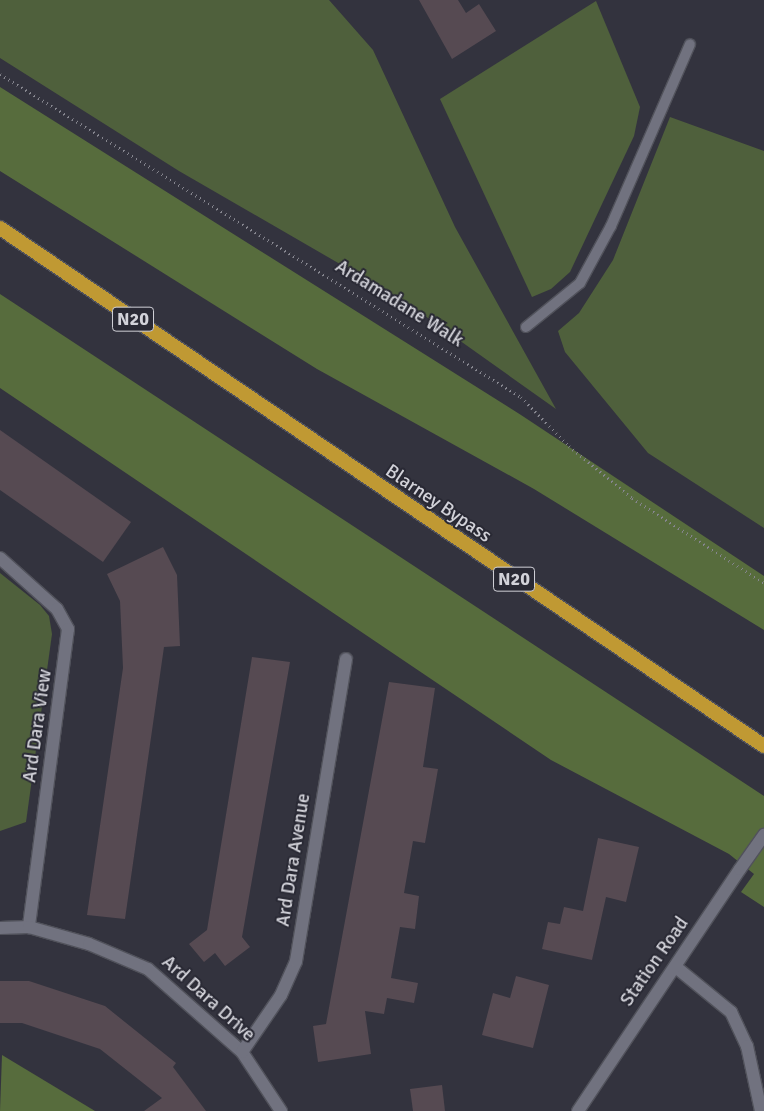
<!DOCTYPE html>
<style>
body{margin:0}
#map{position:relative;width:764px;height:1111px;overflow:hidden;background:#33333e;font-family:Signika,sans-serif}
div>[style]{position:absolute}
.green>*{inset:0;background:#4f603c}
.forest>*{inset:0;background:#576c3d}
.building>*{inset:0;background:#564a52}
.path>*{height:3px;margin-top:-1.5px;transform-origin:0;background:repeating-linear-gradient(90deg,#86868f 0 1px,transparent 0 5px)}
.roads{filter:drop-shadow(1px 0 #51525b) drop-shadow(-1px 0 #51525b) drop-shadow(0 1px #51525b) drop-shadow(0 -1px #51525b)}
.service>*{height:10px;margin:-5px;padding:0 5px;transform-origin:5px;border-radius:5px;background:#71727f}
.minor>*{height:12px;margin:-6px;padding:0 6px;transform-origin:6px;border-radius:6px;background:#71727f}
.tertiary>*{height:12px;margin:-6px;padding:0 6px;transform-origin:6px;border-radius:6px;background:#71727f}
.trunk>*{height:14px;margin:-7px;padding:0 7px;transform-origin:7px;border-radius:7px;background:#c09933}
span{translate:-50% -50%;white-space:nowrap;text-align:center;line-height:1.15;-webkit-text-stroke:4px #292934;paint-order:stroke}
.shield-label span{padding:1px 4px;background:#292934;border:1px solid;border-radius:4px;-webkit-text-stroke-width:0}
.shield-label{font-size:18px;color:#d2d2d9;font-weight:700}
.street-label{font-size:19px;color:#d2d2d9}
</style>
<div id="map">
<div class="green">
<i style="clip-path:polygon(0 0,329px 0,373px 50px,455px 227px,556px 409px,404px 301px,179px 171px,0 58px)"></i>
<i style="clip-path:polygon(596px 1px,640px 107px,634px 136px,570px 272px,551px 289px,532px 297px,440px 99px)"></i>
<i style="clip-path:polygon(670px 117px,764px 151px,764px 528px,648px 453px,565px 352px,558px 331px,579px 313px,613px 260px)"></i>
<i style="clip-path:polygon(0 573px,40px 605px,49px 616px,52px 634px,26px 822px,0 831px)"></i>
</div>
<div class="forest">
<i style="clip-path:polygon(0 87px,521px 415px,764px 576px,764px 630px,534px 489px,317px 369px,0 171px)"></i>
<i style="clip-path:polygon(0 294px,764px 796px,764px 907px,741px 892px,754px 874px,729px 854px,551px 760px,0 388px)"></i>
<i style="clip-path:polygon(2px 1055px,95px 1111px,0 1111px)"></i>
</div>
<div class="building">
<i style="clip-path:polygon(419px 0,458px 0,466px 13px,479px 4px,496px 31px,452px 59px)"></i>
<i style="clip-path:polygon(0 430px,131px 522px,103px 562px,0 490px)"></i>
<i style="clip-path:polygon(163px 547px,177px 575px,180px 646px,164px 647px,125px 919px,87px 915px,123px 668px,120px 601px,107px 574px)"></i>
<i style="clip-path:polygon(252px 657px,290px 662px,242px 937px,250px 947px,225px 966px,215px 953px,204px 962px,189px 944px,207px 930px)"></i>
<i style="clip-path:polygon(389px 682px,435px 688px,423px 767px,438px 769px,425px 843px,413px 841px,404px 893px,419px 896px,415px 929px,400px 927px,391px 978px,418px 983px,414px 1003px,387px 998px,384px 1014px,365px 1011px,371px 1054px,318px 1062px,313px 1026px,326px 1024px)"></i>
<i style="clip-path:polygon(598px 838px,639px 847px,626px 902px,606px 897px,592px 960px,542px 949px,548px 922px,560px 924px,564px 907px,583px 911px)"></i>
<i style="clip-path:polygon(516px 976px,549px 985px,533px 1048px,482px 1035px,493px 993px,510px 998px)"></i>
<i style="clip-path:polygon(0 981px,29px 981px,105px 1006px,176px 1063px,173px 1067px,206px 1111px,144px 1111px,162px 1098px,100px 1049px,22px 1023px,0 1023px)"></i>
<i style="clip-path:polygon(442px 1085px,445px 1111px,413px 1111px,410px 1089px)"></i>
</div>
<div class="path">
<i style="left:0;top:74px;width:613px;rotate:31.8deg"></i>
<i style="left:521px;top:397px;width:69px;rotate:45.6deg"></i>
<i style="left:569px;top:446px;width:82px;rotate:39.5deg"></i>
<i style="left:632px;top:498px;width:157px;rotate:32.8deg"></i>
</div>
<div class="roads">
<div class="service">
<i style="left:526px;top:327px;width:70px;rotate:-39.2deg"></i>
<i style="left:580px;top:283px;width:65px;rotate:-61.5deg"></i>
<i style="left:611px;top:226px;width:198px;rotate:-66.5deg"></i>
</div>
<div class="minor">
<i style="left:0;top:558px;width:76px;rotate:41.8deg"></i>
<i style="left:57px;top:609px;width:23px;rotate:61deg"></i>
<i style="left:68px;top:629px;width:301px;rotate:97.5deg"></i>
<i style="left:0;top:928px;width:29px;rotate:-2deg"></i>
<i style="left:29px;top:927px;width:62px;rotate:15.8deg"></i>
<i style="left:89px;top:944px;width:64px;rotate:23deg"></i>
<i style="left:148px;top:969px;width:125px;rotate:41.4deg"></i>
<i style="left:242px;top:1052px;width:71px;rotate:56.5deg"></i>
<i style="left:677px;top:968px;width:70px;rotate:39.2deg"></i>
<i style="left:731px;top:1012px;width:38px;rotate:65deg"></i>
<i style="left:747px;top:1046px;width:66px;rotate:77.8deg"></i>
<i style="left:242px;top:1052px;width:69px;rotate:-55.6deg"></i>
<i style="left:281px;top:995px;width:37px;rotate:-66deg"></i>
<i style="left:296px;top:961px;width:306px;rotate:-80.6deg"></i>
<i style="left:578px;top:1111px;width:291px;rotate:-56.2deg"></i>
</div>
<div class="tertiary">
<i style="left:740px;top:869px;width:42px;rotate:-54.8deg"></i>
</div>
<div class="trunk">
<i style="left:0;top:228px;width:923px;rotate:34.14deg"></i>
</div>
</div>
<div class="shield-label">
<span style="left:133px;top:319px">N20</span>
<span style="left:514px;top:579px">N20</span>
</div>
<div class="street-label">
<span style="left:399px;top:304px;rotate:32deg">Ardamadane Walk</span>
<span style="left:438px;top:504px;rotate:34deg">Blarney Bypass</span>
<span style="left:38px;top:726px;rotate:-82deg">Ard Dara View</span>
<span style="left:294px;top:860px;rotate:-81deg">Ard Dara Avenue</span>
<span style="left:655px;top:962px;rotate:-55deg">Station Road</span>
<span style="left:208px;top:999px;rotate:42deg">Ard Dara Drive</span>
</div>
</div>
